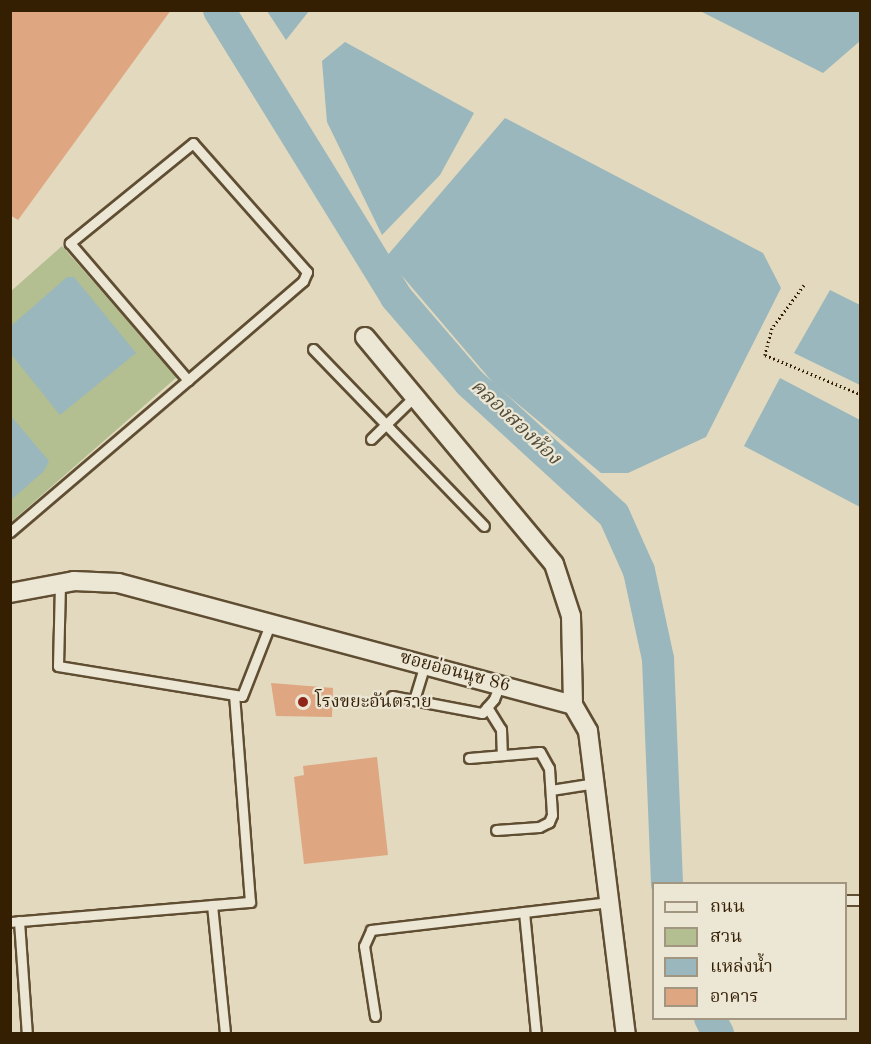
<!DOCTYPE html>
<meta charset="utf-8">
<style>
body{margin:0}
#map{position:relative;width:871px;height:1044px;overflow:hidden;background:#e2d9be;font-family:"Old Standard TT","Noto Serif Thai",serif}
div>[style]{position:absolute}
.green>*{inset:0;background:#b3bf91}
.water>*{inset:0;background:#99b7bc}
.river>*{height:32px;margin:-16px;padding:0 16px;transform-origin:16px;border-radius:16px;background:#99b7bc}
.building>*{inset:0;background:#dea681}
.path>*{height:3px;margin-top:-1.5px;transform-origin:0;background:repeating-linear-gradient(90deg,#341f03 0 1.5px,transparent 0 4.5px)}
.roads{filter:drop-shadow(2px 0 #604e32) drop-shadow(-2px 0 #604e32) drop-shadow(0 2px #604e32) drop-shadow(0 -2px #604e32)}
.service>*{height:9px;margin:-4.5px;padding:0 4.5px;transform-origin:4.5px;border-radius:4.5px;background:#ece6d5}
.minor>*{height:18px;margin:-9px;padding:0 9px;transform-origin:9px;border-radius:9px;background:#ece6d5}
.dots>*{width:16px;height:16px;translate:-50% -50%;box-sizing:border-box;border:3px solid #ece6d5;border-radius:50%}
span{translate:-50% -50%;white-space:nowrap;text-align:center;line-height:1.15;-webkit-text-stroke:4.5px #ece6d5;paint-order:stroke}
.street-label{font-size:18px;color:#341f03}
.poi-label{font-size:18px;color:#341f03}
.left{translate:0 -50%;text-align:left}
.water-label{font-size:20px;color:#524d3a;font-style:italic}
.frame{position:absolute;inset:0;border:12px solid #341f03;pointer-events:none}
.legend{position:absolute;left:652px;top:882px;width:195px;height:138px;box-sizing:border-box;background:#ece6d5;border:2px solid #a29681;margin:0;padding:8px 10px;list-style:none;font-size:18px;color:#341f03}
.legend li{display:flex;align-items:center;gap:12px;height:30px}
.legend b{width:30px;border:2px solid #a29681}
</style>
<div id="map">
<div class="green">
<i style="clip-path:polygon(62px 246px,177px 377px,11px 522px,10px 292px)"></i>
</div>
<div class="water">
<i style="clip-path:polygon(267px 11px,309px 11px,286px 40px)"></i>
<i style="clip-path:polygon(700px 11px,860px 11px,860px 41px,823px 73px)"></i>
<i style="clip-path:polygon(345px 42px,474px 113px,440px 175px,382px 235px,327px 122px,322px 61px)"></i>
<i style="clip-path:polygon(505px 118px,763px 253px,781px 288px,706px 437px,628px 473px,601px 473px,495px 385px,386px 257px)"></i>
<i style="clip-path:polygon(67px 277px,74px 277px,136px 353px,60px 415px,11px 354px,11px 326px)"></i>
<i style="clip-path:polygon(830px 290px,860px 305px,860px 385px,794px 353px)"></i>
<i style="clip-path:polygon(780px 378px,860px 420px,860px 507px,744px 446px)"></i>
<i style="clip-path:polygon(10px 415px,49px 461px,44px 471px,11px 500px)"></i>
</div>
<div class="river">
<i style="left:219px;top:10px;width:337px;rotate:58.3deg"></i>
<i style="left:396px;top:297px;width:113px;rotate:49.3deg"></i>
<i style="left:470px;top:383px;width:195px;rotate:42.5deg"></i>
<i style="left:614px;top:515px;width:61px;rotate:65.9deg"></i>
<i style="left:639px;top:571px;width:90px;rotate:77.8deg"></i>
<i style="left:658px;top:659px;width:225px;rotate:87.7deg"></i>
<i style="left:710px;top:1018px;width:18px;rotate:63deg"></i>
</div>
<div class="building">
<i style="clip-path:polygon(10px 10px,171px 10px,18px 220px,10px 215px)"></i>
<i style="clip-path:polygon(271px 683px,333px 688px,332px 717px,276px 716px)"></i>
<i style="clip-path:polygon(377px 757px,388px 855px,304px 864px,294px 777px,304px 775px,303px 766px)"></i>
</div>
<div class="path">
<i style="left:804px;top:285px;width:54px;rotate:126.7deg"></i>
<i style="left:772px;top:328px;width:28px;rotate:105deg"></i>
<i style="left:765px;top:355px;width:103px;rotate:22.3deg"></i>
</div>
<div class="roads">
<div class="service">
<i style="left:313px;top:349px;width:246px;rotate:46deg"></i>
<i style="left:371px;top:439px;width:60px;rotate:-44.3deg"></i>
<i style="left:10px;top:532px;width:234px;rotate:-40.5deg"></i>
<i style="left:188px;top:380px;width:152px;rotate:-40.7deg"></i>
<i style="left:303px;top:281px;width:10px;rotate:-66deg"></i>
<i style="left:307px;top:272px;width:172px;rotate:-131.5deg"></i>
<i style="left:193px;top:143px;width:159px;rotate:140.9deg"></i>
<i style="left:70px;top:243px;width:181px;rotate:49.3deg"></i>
<i style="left:60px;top:584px;width:82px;rotate:91.4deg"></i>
<i style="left:58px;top:666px;width:186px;rotate:9.3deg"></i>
<i style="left:242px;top:696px;width:79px;rotate:-68.6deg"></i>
<i style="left:392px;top:696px;width:92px;rotate:10.7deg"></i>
<i style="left:482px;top:713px;width:18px;rotate:-49deg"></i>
<i style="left:494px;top:699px;width:16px;rotate:-68deg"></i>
<i style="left:414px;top:700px;width:38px;rotate:-73deg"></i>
<i style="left:487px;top:707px;width:26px;rotate:58deg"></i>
<i style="left:501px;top:729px;width:24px;rotate:88deg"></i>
<i style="left:469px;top:758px;width:71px;rotate:-4.8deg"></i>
<i style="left:540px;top:752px;width:18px;rotate:61deg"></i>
<i style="left:549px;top:768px;width:47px;rotate:86.3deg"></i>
<i style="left:552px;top:815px;width:8px;rotate:113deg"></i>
<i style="left:549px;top:822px;width:11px;rotate:153deg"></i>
<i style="left:539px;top:827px;width:43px;rotate:176deg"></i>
<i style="left:551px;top:790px;width:45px;rotate:-9deg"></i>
<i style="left:846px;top:900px;width:14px"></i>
<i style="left:212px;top:905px;width:130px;rotate:84.2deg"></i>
<i style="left:524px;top:912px;width:123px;rotate:84.4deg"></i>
<i style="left:19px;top:921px;width:113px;rotate:86deg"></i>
<i style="left:10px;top:922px;width:241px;rotate:-4.8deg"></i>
<i style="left:250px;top:902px;width:207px;rotate:-94.4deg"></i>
<i style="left:375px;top:1016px;width:71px;rotate:-98.9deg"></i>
<i style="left:364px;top:946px;width:17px;rotate:-66deg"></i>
<i style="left:371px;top:930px;width:240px;rotate:-6.7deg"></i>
</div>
<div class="minor">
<i style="left:365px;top:337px;width:295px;rotate:50.2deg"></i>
<i style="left:554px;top:564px;width:55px;rotate:71.9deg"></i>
<i style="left:571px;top:616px;width:89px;rotate:88.7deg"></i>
<i style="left:10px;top:593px;width:65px;rotate:-10.6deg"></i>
<i style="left:74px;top:581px;width:44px;rotate:2.6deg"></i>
<i style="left:118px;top:583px;width:471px;rotate:15deg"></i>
<i style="left:573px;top:705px;width:30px;rotate:60deg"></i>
<i style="left:588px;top:731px;width:305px;rotate:82.9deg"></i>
</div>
</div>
<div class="dots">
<i style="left:303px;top:702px;background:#8f2418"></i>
</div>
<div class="street-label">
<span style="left:455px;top:672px;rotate:15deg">ซอยอ่อนนุช 86</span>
</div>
<div class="poi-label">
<span class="left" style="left:315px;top:702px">โรงขยะอันตราย</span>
</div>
<div class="water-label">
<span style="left:515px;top:423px;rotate:43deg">คลองสองห้อง</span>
</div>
<div class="frame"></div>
<ul class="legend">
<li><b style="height:8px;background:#ece6d5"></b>ถนน</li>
<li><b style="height:16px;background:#b3bf91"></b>สวน</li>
<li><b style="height:16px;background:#99b7bc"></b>แหล่งน้ำ</li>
<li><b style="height:16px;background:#dea681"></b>อาคาร</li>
</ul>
</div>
